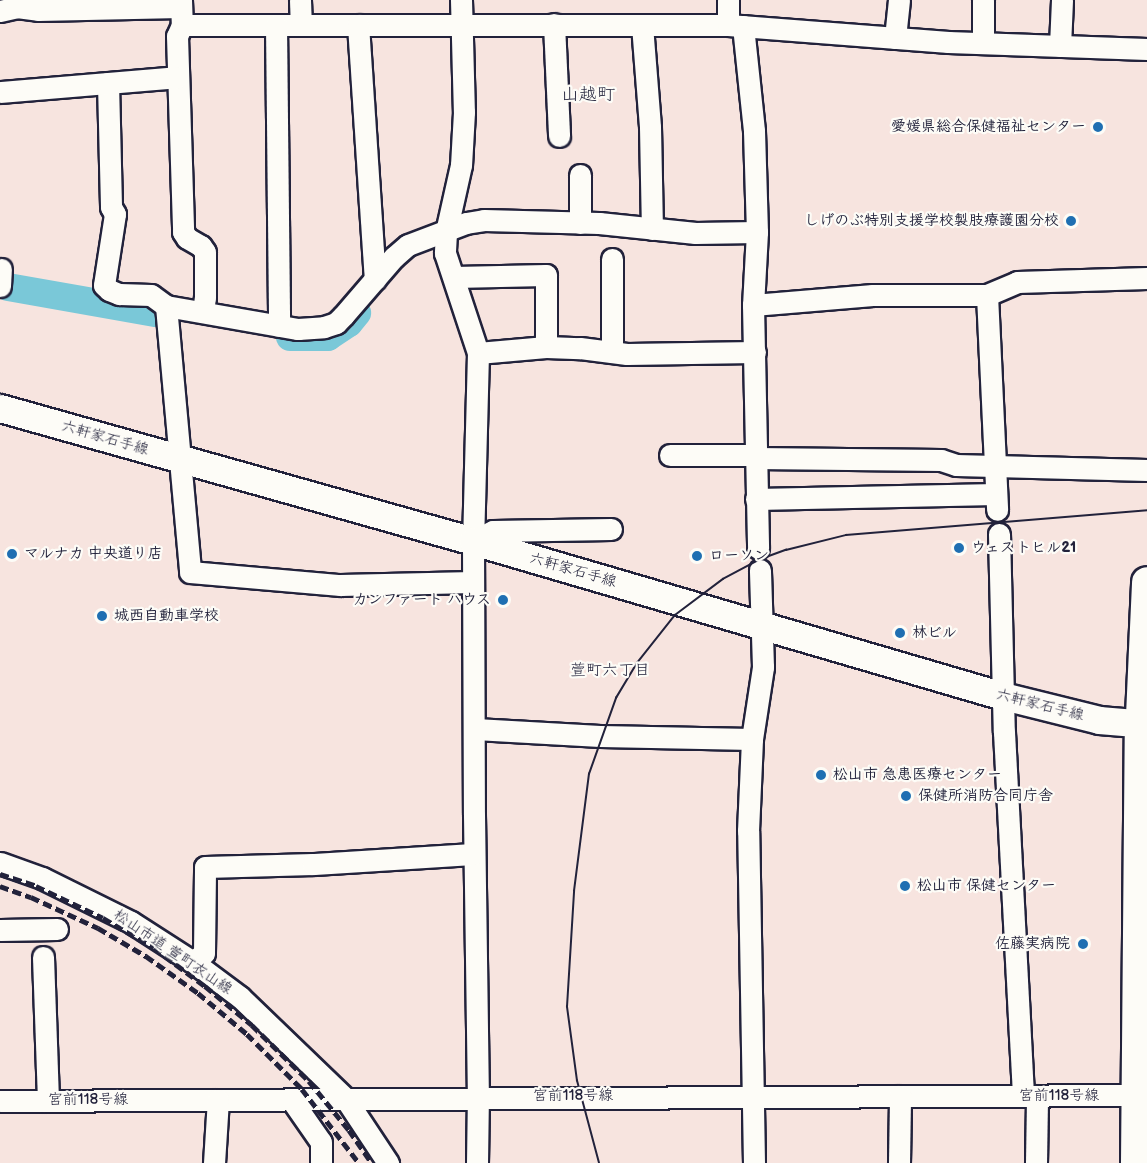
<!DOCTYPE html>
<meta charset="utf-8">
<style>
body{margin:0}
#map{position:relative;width:1147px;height:1163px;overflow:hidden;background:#f7e4df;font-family:"Balsamiq Sans","Klee One",sans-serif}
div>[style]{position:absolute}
.river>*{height:28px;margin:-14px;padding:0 14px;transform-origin:14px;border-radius:14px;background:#7ac8d8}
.roads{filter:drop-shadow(2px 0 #22223b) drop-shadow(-2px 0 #22223b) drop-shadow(0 2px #22223b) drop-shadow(0 -2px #22223b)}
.minor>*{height:21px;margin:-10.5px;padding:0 10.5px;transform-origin:10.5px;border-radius:10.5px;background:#fdfcf7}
.major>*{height:27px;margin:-13.5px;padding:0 13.5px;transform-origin:13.5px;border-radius:13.5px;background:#fdfcf7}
.highway>*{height:30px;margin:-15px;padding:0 15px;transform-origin:15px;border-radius:15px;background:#fdfcf7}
.tram>*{height:1.5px;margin:-0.75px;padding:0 0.75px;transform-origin:0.75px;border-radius:0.75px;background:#22223b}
.rail>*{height:4.5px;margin-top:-2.25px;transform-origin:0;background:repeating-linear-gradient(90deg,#22223b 0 9px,transparent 0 13.5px)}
.dots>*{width:16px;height:16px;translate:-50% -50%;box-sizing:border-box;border:3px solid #fdfcf7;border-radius:50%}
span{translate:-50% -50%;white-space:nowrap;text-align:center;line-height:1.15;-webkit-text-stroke:4.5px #fdfcf7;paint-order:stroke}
.poi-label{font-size:15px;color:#22223b;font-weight:700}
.right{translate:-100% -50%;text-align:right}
.left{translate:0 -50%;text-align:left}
.street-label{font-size:15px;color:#22223b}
.neighbourhood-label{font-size:16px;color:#22223b}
.quarter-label{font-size:18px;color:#22223b}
</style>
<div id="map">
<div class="river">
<i style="left:8px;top:287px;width:149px;rotate:10deg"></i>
<i style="left:290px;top:337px;width:38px"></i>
<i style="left:328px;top:337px;width:25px;rotate:-34deg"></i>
<i style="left:349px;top:323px;width:13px;rotate:-51deg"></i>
</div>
<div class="roads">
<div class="minor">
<i style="left:181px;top:0;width:25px;rotate:88deg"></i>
<i style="left:182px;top:25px;width:12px;rotate:114deg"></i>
<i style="left:177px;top:36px;width:196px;rotate:88.2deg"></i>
<i style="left:183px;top:232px;width:7px;rotate:56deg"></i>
<i style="left:187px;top:238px;width:16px;rotate:30deg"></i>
<i style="left:201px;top:246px;width:7px;rotate:56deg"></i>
<i style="left:205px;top:252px;width:45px;rotate:90deg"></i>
<i style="left:205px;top:297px;width:15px;rotate:98deg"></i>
<i style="left:300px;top:0;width:25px;rotate:88deg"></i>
<i style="left:461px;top:0;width:112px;rotate:88.5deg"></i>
<i style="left:464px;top:112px;width:53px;rotate:93.2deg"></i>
<i style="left:461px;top:165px;width:69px;rotate:102.6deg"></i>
<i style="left:446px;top:232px;width:21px;rotate:93deg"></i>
<i style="left:445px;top:253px;width:105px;rotate:71.7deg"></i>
<i style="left:478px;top:353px;width:188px;rotate:91.5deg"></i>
<i style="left:473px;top:541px;width:274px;rotate:89.8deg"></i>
<i style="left:474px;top:815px;width:277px;rotate:89.2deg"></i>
<i style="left:478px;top:1092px;width:71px;rotate:90.8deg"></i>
<i style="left:728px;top:0;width:25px;rotate:90deg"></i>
<i style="left:0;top:11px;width:17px;rotate:-13deg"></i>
<i style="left:17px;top:7px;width:21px;rotate:8deg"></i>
<i style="left:38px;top:10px;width:143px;rotate:-1.2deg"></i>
<i style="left:554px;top:24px;width:112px;rotate:87.4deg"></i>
<i style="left:182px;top:25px;width:546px"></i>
<i style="left:728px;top:25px;width:221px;rotate:4.4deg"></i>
<i style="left:948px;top:42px;width:199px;rotate:2deg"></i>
<i style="left:276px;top:25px;width:301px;rotate:89.4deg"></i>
<i style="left:358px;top:25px;width:255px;rotate:86.2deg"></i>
<i style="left:642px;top:25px;width:102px;rotate:85.5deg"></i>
<i style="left:650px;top:127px;width:102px;rotate:88.9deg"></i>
<i style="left:743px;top:26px;width:106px;rotate:84deg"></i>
<i style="left:754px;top:131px;width:101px;rotate:88.3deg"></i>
<i style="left:757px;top:232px;width:73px;rotate:93.1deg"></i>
<i style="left:753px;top:305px;width:243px;rotate:88.8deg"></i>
<i style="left:895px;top:38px;width:38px;rotate:-84deg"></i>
<i style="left:983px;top:43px;width:43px;rotate:-90deg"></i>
<i style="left:1060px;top:46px;width:46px;rotate:-87.5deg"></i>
<i style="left:108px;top:83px;width:124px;rotate:88.6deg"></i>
<i style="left:111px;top:207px;width:8px;rotate:60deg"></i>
<i style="left:115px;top:214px;width:72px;rotate:98.8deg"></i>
<i style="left:104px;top:285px;width:7px;rotate:45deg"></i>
<i style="left:109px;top:290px;width:11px;rotate:22deg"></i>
<i style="left:119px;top:294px;width:32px;rotate:2deg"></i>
<i style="left:151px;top:295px;width:19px;rotate:36deg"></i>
<i style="left:166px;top:306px;width:134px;rotate:9.9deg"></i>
<i style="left:298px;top:329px;width:26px;rotate:-4deg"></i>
<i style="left:324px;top:327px;width:13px;rotate:-18deg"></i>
<i style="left:336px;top:323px;width:10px;rotate:-45deg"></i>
<i style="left:343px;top:316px;width:78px;rotate:-49.2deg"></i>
<i style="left:394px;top:257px;width:18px;rotate:-41deg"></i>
<i style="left:408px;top:245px;width:62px;rotate:-20.8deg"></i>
<i style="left:466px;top:223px;width:18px;rotate:-9deg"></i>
<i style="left:484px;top:220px;width:115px;rotate:1.5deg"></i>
<i style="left:599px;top:223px;width:97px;rotate:5.9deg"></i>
<i style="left:695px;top:233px;width:62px;rotate:-0.9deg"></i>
<i style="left:0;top:92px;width:178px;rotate:-4.8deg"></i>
<i style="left:580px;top:175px;width:48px;rotate:90deg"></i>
<i style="left:612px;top:259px;width:93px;rotate:90deg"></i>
<i style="left:454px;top:277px;width:92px;rotate:-1.2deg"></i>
<i style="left:546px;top:275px;width:72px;rotate:90deg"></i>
<i style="left:0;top:286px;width:17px;rotate:-87deg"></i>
<i style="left:987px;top:295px;width:215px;rotate:87.3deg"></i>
<i style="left:753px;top:305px;width:120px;rotate:-4.8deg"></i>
<i style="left:873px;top:295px;width:114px"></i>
<i style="left:987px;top:295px;width:33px;rotate:-23deg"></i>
<i style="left:1017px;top:282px;width:130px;rotate:-1.8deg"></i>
<i style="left:166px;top:306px;width:267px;rotate:84.8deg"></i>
<i style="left:190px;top:572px;width:151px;rotate:5deg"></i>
<i style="left:340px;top:585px;width:133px;rotate:-1.3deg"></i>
<i style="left:478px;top:353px;width:68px;rotate:-5deg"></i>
<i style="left:546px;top:347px;width:34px;rotate:2deg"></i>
<i style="left:580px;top:348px;width:47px;rotate:7.3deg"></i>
<i style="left:627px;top:354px;width:128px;rotate:-0.9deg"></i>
<i style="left:670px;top:455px;width:85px"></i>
<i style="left:755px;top:458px;width:186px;rotate:0.6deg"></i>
<i style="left:941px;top:460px;width:16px;rotate:18deg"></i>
<i style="left:956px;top:465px;width:191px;rotate:1.5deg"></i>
<i style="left:756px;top:499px;width:240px;rotate:-1.2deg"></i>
<i style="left:999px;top:534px;width:198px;rotate:88.6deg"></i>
<i style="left:1004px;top:732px;width:364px;rotate:87deg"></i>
<i style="left:473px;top:541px;width:22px;rotate:-27deg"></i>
<i style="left:493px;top:531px;width:118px;rotate:-1deg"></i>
<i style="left:475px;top:729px;width:125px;rotate:3.2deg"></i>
<i style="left:600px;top:736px;width:152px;rotate:1.1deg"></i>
<i style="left:0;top:863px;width:45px;rotate:19.7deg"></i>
<i style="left:42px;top:878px;width:99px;rotate:26.3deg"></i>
<i style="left:131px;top:922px;width:74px;rotate:32.8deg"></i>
<i style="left:193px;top:962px;width:59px;rotate:36.7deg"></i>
<i style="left:240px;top:997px;width:146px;rotate:43.9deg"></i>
<i style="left:345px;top:1098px;width:78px;rotate:56.5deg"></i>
<i style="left:0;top:930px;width:57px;rotate:-1deg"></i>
<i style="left:43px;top:957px;width:144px;rotate:88deg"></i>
<i style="left:193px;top:962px;width:14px;rotate:-39deg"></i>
<i style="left:204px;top:953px;width:86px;rotate:-89.3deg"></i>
<i style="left:205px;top:867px;width:108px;rotate:-1.6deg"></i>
<i style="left:313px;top:864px;width:161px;rotate:-3.6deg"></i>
<i style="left:291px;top:1099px;width:52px;rotate:55.1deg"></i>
<i style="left:321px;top:1142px;width:21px;rotate:90deg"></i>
<i style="left:0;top:1101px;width:1147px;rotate:-0.3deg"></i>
<i style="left:214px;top:1163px;width:63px;rotate:-86.4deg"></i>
<i style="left:754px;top:1163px;width:332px;rotate:-91deg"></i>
<i style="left:748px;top:831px;width:92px;rotate:-87.5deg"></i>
<i style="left:752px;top:739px;width:73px;rotate:-81.3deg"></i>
<i style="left:763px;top:667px;width:97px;rotate:-91.8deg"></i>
<i style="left:899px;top:1163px;width:67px;rotate:-89.1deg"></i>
<i style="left:1036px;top:1163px;width:67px;rotate:-89.1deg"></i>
</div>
<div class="major">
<i style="left:0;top:408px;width:491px;rotate:15.7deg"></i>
<i style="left:473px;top:541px;width:552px;rotate:16.3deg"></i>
<i style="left:1003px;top:696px;width:99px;rotate:14deg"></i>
<i style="left:1099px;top:720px;width:48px;rotate:4.8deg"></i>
</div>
<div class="highway">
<i style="left:1136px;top:1163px;width:425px;rotate:-89.5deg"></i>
<i style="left:1140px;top:738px;width:156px;rotate:-87.4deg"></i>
</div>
</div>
<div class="tram">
<i style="left:599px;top:1163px;width:85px;rotate:-105deg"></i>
<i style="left:577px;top:1081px;width:75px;rotate:-97.7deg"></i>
<i style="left:567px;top:1007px;width:116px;rotate:-86.5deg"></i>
<i style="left:574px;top:891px;width:118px;rotate:-82.7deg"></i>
<i style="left:589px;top:774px;width:81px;rotate:-70.4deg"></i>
<i style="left:616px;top:698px;width:41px;rotate:-59deg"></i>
<i style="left:637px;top:663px;width:61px;rotate:-51.6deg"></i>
<i style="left:675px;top:615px;width:60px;rotate:-36.9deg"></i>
<i style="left:723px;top:579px;width:40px;rotate:-28deg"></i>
<i style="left:758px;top:560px;width:30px;rotate:-20deg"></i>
<i style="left:786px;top:550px;width:62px;rotate:-14deg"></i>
<i style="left:846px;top:535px;width:302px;rotate:-4.7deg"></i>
</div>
<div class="rail">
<i style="left:0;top:874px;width:38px;rotate:18deg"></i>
<i style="left:36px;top:886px;width:74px;rotate:25.5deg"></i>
<i style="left:103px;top:918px;width:59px;rotate:30.5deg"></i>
<i style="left:154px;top:948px;width:64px;rotate:36.7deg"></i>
<i style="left:205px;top:986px;width:61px;rotate:39.7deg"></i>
<i style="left:252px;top:1025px;width:80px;rotate:44.5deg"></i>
<i style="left:309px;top:1081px;width:63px;rotate:50.8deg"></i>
<i style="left:349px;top:1130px;width:40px;rotate:55.1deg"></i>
<i style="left:0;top:886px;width:33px;rotate:20deg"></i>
<i style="left:31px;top:897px;width:74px;rotate:24.8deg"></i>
<i style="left:98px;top:928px;width:56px;rotate:30.3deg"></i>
<i style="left:146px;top:956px;width:64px;rotate:35.4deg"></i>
<i style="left:198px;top:993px;width:64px;rotate:39.9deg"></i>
<i style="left:247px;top:1034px;width:78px;rotate:45deg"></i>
<i style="left:302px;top:1089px;width:93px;rotate:52.4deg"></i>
</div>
<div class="dots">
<i style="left:1098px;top:127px;background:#1f6fb2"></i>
<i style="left:1071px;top:221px;background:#1f6fb2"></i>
<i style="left:959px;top:548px;background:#1f6fb2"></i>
<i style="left:12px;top:554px;background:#1f6fb2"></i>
<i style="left:697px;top:556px;background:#1f6fb2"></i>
<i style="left:503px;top:600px;background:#1f6fb2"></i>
<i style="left:102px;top:616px;background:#1f6fb2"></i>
<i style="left:900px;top:633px;background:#1f6fb2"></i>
<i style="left:821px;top:775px;background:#1f6fb2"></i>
<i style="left:906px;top:796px;background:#1f6fb2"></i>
<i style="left:905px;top:886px;background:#1f6fb2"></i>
<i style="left:1083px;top:944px;background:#1f6fb2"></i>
</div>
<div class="poi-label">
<span class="right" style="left:1086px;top:127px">愛媛県総合保健福祉センター</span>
<span class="right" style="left:1059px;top:221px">しげのぶ特別支援学校製肢療護園分校</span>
<span class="left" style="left:971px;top:548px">ウェストヒル21</span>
<span class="left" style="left:24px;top:554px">マルナカ 中央道り店</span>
<span class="left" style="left:709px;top:556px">ローソン</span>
<span class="right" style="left:491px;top:600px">カンファート ハウス</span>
<span class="left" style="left:114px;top:616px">城西自動車学校</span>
<span class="left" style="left:912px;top:633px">林ビル</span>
<span class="left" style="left:833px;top:775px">松山市 急患医療センター</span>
<span class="left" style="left:918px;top:796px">保健所消防合同庁舎</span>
<span class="left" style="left:917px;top:886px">松山市 保健センター</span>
<span class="right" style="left:1070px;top:944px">佐藤実病院</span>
</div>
<div class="street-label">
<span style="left:105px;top:438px;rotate:16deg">六軒家石手線</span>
<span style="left:573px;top:570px;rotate:16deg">六軒家石手線</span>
<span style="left:1040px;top:705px;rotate:14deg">六軒家石手線</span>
<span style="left:173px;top:952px;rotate:34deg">松山市道 萱町衣山線</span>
<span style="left:573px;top:1096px">宮前118号線</span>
<span style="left:1059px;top:1096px">宮前118号線</span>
<span style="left:88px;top:1100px">宮前118号線</span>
</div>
<div class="neighbourhood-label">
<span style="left:610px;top:671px">萱町六丁目</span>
</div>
<div class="quarter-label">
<span style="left:588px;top:95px">山越町</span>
</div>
</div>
